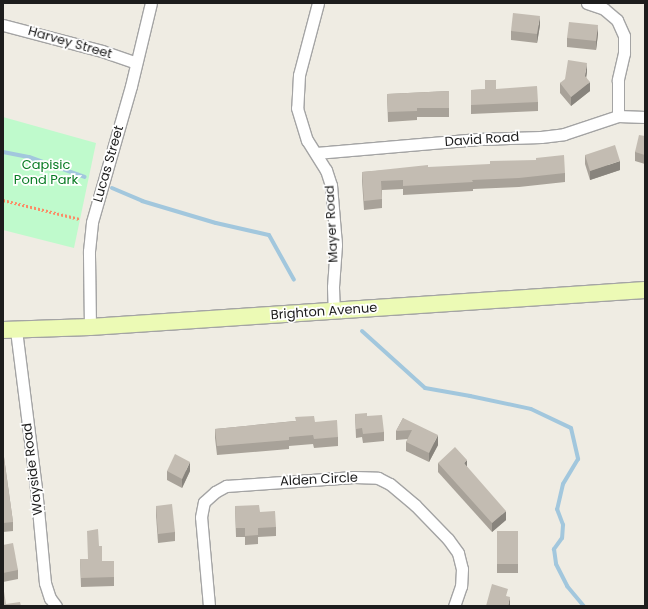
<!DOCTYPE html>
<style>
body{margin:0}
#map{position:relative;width:648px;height:609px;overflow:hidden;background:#efece3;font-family:Poppins,sans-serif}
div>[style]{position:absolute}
.park>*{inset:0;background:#bffacc}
.stream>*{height:4px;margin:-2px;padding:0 2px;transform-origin:2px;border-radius:2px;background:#a2c7dd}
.path>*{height:2.5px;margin-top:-1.25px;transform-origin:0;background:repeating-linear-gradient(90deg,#fb8c67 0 2px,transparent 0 4px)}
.roads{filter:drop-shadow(1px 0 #a4a4a4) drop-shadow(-1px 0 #a4a4a4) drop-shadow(0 1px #a4a4a4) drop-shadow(0 -1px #a4a4a4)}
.minor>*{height:11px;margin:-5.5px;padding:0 5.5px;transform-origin:5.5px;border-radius:5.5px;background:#fff}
.secondary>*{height:16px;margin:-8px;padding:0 8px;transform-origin:8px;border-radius:8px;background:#ecfab5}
.wall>*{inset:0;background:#a8a299}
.shaded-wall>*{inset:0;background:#88847d}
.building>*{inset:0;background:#c3bcb2}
span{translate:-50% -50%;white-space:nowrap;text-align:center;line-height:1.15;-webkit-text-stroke:3.5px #fff;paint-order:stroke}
.street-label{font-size:13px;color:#1d1d1d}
.park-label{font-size:13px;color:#0a7c25}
.frame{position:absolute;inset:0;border:4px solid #1d1d1d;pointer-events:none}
</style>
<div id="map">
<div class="park">
<i style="clip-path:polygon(3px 117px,96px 143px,74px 248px,3px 230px)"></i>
</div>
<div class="stream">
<i style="left:3px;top:152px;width:26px;rotate:11deg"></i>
<i style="left:29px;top:157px;width:59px;rotate:19.7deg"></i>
<i style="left:112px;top:188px;width:33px;rotate:23deg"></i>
<i style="left:142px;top:201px;width:77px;rotate:16.6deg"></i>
<i style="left:216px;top:223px;width:54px;rotate:12.8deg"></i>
<i style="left:269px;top:235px;width:51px;rotate:60.9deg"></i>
<i style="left:362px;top:331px;width:85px;rotate:42.1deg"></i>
<i style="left:425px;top:388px;width:46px;rotate:10.1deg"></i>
<i style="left:470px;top:396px;width:62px;rotate:12deg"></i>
<i style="left:531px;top:409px;width:44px;rotate:25.4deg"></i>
<i style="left:571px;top:428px;width:32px;rotate:77deg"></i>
<i style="left:578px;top:459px;width:29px;rotate:121deg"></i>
<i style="left:563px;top:484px;width:26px;rotate:103deg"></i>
<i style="left:557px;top:509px;width:17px;rotate:69deg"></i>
<i style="left:563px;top:525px;width:13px;rotate:94deg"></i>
<i style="left:562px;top:538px;width:14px;rotate:126deg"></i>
<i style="left:554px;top:549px;width:15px;rotate:82deg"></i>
<i style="left:556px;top:564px;width:25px;rotate:63deg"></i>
<i style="left:567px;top:586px;width:26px;rotate:50deg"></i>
</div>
<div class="path">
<i style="left:3px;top:200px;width:79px;rotate:13.9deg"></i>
</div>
<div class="roads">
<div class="minor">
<i style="left:318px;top:3px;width:74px;rotate:104.8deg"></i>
<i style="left:299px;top:75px;width:33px;rotate:93deg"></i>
<i style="left:297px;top:108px;width:34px;rotate:73deg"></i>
<i style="left:307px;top:140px;width:36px;rotate:58deg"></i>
<i style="left:326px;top:170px;width:16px;rotate:72deg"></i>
<i style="left:331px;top:185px;width:60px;rotate:85.2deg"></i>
<i style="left:336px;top:245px;width:42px;rotate:94.1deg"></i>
<i style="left:333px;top:287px;width:25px;rotate:88deg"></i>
<i style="left:587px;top:3px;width:18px;rotate:19deg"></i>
<i style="left:604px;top:9px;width:17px;rotate:40deg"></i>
<i style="left:617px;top:20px;width:17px;rotate:66deg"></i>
<i style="left:624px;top:36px;width:17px;rotate:90deg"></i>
<i style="left:624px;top:53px;width:28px;rotate:103deg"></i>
<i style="left:618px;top:80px;width:36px;rotate:90deg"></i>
<i style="left:3px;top:25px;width:102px;rotate:14.7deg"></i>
<i style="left:102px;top:51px;width:36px;rotate:19deg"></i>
<i style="left:316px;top:153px;width:163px;rotate:-4.9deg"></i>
<i style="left:478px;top:139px;width:63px;rotate:-1.8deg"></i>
<i style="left:541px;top:137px;width:23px;rotate:-7deg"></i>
<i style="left:564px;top:134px;width:57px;rotate:-18.4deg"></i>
<i style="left:618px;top:116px;width:27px;rotate:2deg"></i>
<i style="left:90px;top:327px;width:76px;rotate:-90.8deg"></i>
<i style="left:89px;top:251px;width:29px;rotate:-84deg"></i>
<i style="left:92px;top:222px;width:141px;rotate:-74deg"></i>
<i style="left:131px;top:86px;width:85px;rotate:-76.5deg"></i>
<i style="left:16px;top:330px;width:159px;rotate:82.8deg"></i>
<i style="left:36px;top:488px;width:95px;rotate:84.6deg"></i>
<i style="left:45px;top:583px;width:16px;rotate:72deg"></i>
<i style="left:50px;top:598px;width:10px;rotate:53deg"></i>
<i style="left:209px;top:606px;width:89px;rotate:-95.1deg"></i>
<i style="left:201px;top:517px;width:15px;rotate:-79deg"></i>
<i style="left:204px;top:502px;width:15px;rotate:-42deg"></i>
<i style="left:215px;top:492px;width:13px;rotate:-29deg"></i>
<i style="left:226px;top:486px;width:128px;rotate:-4deg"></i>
<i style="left:354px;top:477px;width:24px;rotate:2deg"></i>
<i style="left:378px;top:478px;width:13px;rotate:27deg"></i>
<i style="left:390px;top:484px;width:33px;rotate:40deg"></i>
<i style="left:415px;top:505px;width:47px;rotate:45.9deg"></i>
<i style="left:448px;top:539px;width:17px;rotate:54deg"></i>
<i style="left:458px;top:553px;width:16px;rotate:76deg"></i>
<i style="left:462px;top:569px;width:17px;rotate:93deg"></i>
<i style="left:461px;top:586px;width:21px;rotate:109deg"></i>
</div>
<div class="secondary">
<i style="left:3px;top:330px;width:87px;rotate:-2deg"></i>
<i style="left:90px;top:327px;width:556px;rotate:-3.81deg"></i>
</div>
</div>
<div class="wall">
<i style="clip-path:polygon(540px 25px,537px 43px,511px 40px,511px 31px)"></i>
<i style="clip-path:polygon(598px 34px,596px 50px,567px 47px,567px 38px)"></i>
<i style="clip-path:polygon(587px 72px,586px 77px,590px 91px,571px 106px,560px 93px,560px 83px)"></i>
<i style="clip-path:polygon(645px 74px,645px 90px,644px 89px,644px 80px)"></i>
<i style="clip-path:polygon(496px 89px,538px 102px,538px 111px,471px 114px,471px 90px)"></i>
<i style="clip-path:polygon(449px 91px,449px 117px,417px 117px,417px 120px,388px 122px,387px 94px)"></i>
<i style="clip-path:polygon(645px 136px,645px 164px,635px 161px,635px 152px)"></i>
<i style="clip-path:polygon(585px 155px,620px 170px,590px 180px,585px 164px)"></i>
<i style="clip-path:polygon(428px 167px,565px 173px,565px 182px,519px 187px,473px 189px,473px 191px,403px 195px,403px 189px,382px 190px,382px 208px,364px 210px,362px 181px,362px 172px)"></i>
<i style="clip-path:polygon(355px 414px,367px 416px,384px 432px,384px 441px,363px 443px,362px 437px,356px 438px)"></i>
<i style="clip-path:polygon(403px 418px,438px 445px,429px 462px,406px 451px,406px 442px,408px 439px,396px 440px,396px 431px)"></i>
<i style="clip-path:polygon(295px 421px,315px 422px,338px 437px,338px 446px,314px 448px,313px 444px,289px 446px,289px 449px,217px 455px,215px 438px,215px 429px)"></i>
<i style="clip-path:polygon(3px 450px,13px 522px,13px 531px,3px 532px)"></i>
<i style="clip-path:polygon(438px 463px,467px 467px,506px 520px,492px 532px,438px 472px)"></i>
<i style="clip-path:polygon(167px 471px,190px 471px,182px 488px,167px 480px)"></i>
<i style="clip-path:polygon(156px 506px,175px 532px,175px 541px,158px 543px,156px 515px)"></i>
<i style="clip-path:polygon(235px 506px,260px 512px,276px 527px,276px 536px,258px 537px,258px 544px,245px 545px,245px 537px,236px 537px)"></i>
<i style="clip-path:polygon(497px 531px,518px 531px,518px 573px,497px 573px)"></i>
<i style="clip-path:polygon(3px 545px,18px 570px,18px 579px,3px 582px)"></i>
<i style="clip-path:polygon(99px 546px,102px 561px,114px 561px,114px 586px,81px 587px,80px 559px,88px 559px)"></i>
</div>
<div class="shaded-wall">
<i style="clip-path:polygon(540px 16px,540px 25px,537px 43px,537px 34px)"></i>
<i style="clip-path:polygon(598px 25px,598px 34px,596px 50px,596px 41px)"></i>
<i style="clip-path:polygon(587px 63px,587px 72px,585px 85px,585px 76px)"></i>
<i style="clip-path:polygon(590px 82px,590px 91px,571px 106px,571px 97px)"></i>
<i style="clip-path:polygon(620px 161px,620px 170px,590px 180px,590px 171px)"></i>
<i style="clip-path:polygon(438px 435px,438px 445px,429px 462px,429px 453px)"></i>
<i style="clip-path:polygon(467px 460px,467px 469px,464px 463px)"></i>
<i style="clip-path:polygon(190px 462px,190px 471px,182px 488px,182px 479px)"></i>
<i style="clip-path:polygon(506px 511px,506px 520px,492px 532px,492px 523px)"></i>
<i style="clip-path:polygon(510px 597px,510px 606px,508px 606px)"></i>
</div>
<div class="building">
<i style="clip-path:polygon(513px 13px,540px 16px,537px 34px,511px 31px)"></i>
<i style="clip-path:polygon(569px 22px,598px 25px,596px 41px,567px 38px)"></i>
<i style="clip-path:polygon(568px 60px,587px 63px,585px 76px,590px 82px,571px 97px,560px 83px,565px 79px)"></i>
<i style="clip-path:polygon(485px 80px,496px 80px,496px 89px,537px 86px,538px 102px,471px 105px,471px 90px,485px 89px)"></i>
<i style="clip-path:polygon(449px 91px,449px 108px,417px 108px,417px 111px,388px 112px,387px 94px)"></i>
<i style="clip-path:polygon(639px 135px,645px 136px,645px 155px,635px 152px)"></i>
<i style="clip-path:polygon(615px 145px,620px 161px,590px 171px,585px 155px)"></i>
<i style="clip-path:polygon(564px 155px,565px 173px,519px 178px,472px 180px,473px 182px,403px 186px,403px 180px,381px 181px,382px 199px,364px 201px,362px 172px,428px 165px,428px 167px,490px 164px,490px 161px,536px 160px,536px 158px)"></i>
<i style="clip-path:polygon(367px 413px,367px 416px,382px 415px,384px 432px,363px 434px,362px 428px,356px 429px,355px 414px)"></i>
<i style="clip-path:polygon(314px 416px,315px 422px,337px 420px,338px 437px,314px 439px,313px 435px,289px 437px,289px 440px,217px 446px,215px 429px,296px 421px,295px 417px)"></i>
<i style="clip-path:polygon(403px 418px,438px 435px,429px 453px,406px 442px,412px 430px,396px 431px)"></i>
<i style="clip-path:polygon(455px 447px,467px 460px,464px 463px,506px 511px,492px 523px,438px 463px)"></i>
<i style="clip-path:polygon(3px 450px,13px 522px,3px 523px)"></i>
<i style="clip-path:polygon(175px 454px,190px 462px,182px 479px,167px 471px)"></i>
<i style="clip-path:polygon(172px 504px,175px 532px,158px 534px,156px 506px)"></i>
<i style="clip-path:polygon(259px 505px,260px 512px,275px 511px,276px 527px,258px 528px,258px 535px,245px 536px,245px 528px,236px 528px,235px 506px)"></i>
<i style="clip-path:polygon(98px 529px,99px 546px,102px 546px,102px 561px,114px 561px,114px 577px,81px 578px,80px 559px,88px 559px,87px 531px)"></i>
<i style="clip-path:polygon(497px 531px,518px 531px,518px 564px,497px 564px)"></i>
<i style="clip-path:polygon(13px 543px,18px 570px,3px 573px,3px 545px)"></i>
<i style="clip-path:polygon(492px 584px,508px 589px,506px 596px,510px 597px,508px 606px,486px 606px)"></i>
<i style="clip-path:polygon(3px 585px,6px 604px,20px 602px,21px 606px,3px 606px)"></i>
</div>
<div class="street-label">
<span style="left:70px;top:43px;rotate:16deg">Harvey Street</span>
<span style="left:482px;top:140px;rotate:-4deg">David Road</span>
<span style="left:109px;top:164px;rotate:-74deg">Lucas Street</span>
<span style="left:332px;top:224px;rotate:-93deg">Mayer Road</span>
<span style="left:324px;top:312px;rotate:-4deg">Brighton Avenue</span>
<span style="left:33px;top:469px;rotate:-97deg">Wayside Road</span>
<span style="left:319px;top:480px;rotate:-3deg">Alden Circle</span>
</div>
<div class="park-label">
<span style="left:46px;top:173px">Capisic<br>Pond Park</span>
</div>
<div class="frame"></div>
</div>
